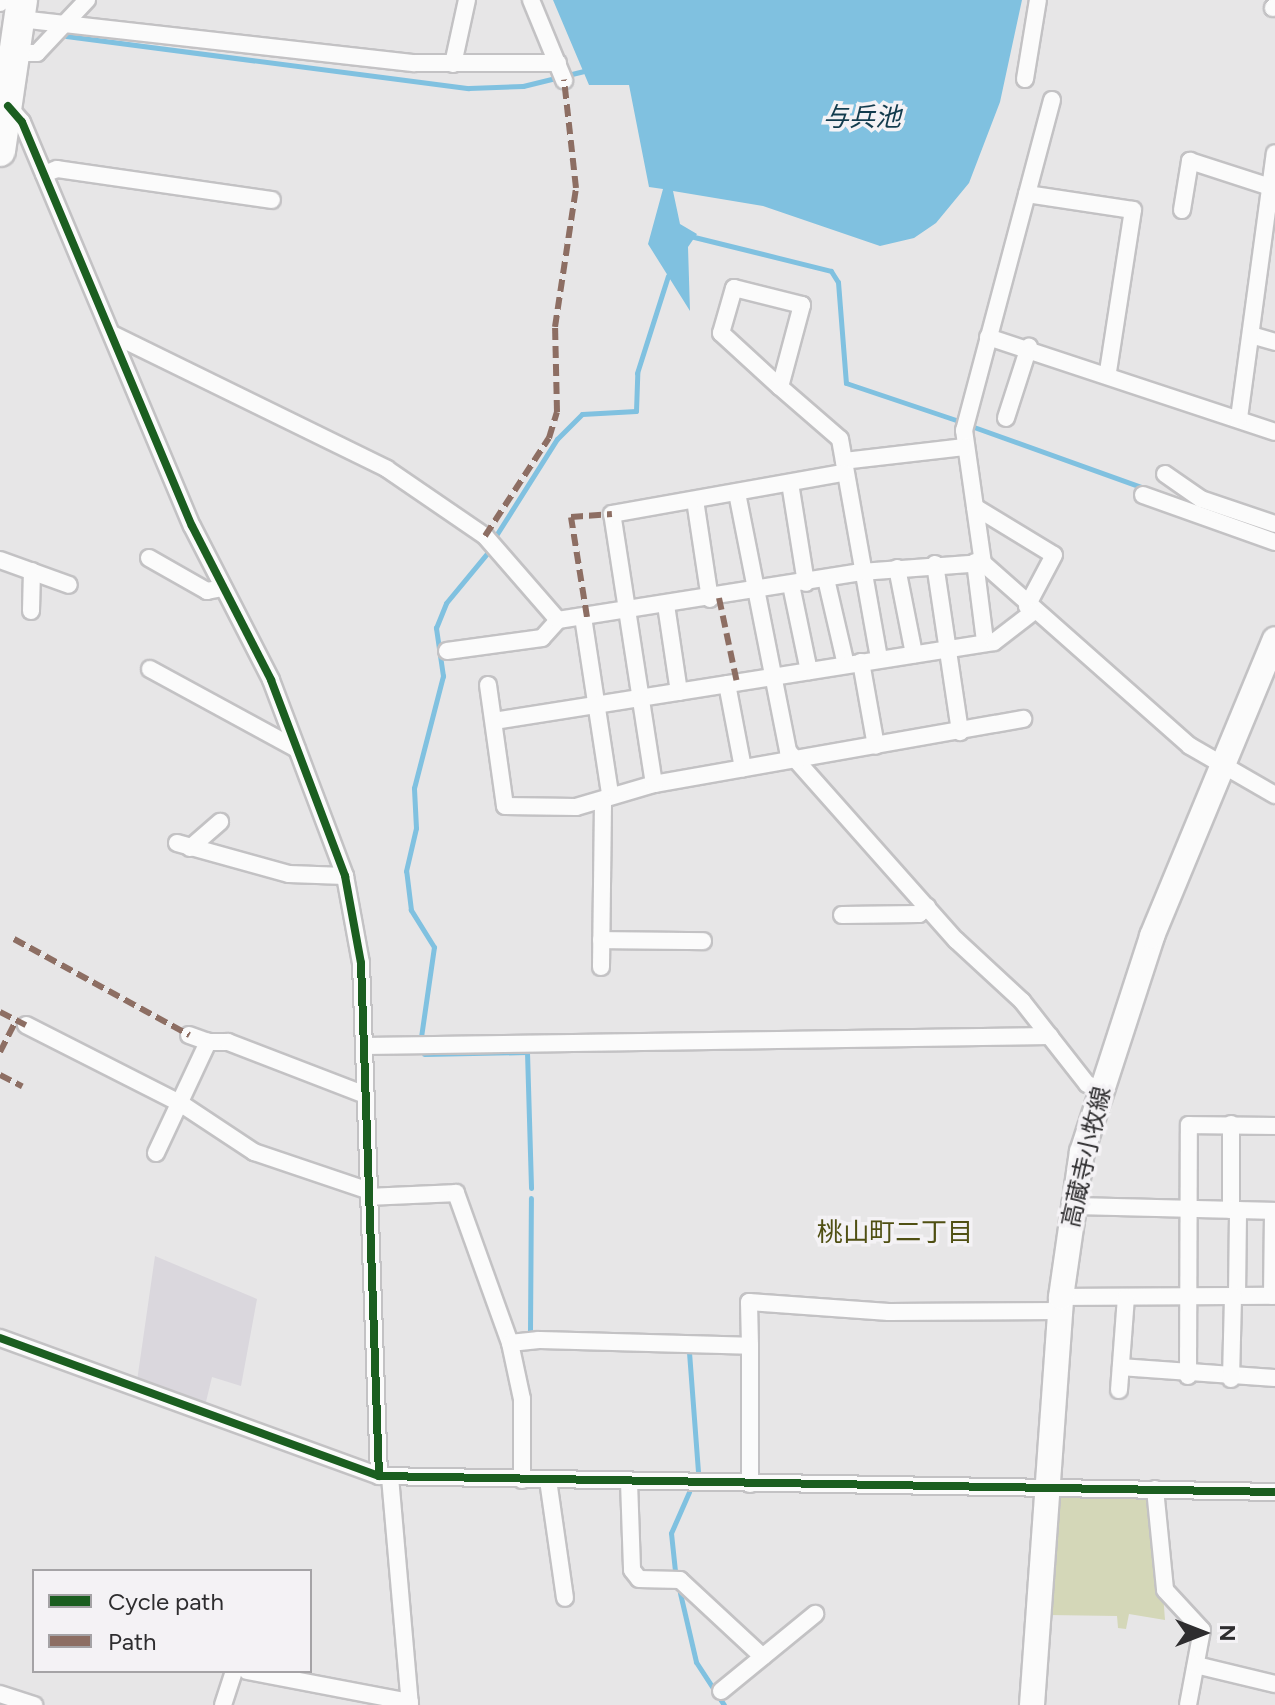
<!DOCTYPE html>
<meta charset="utf-8">
<style>
body{margin:0}
#map{position:relative;width:1275px;height:1705px;overflow:hidden;background:#e7e6e7;font-family:Figtree,"Noto Sans JP",sans-serif}
div>[style]{position:absolute}
.built>*{inset:0;background:#dad7dd}
.green>*{inset:0;background:#d4d7b8}
.water>*{inset:0;background:#80c1e0}
.stream>*{height:5px;margin:-2.5px;padding:0 2.5px;transform-origin:2.5px;border-radius:2.5px;background:#80c1e0}
.roads{filter:drop-shadow(2px 0 #c3c2c4) drop-shadow(-2px 0 #c3c2c4) drop-shadow(0 2px #c3c2c4) drop-shadow(0 -2px #c3c2c4)}
.street>*{height:16px;margin:-8px;padding:0 8px;transform-origin:8px;border-radius:8px;background:#fbfbfb}
.secondary>*{height:24px;margin:-12px;padding:0 12px;transform-origin:12px;border-radius:12px;background:#fbfbfb}
.highway>*{height:30px;margin:-15px;padding:0 15px;transform-origin:15px;border-radius:15px;background:#fbfbfb}
.quiet>*{height:6px;margin-top:-3px;transform-origin:0;background:repeating-linear-gradient(90deg,#8d6e63 0 12px,transparent 0 18px)}
.cycleway>*{height:8px;margin:-4px;padding:0 4px;transform-origin:4px;border-radius:4px;background:#1b5e20}
span{translate:-50% -50%;white-space:nowrap;text-align:center;line-height:1.15;-webkit-text-stroke:7px #f4f2f5;paint-order:stroke}
.street-label{font-size:24px;color:#2e2d2f}
.water-label{font-size:26px;color:#123b4d;font-style:italic}
.neighbourhood-label{font-size:26px;color:#505013}
.legend{position:absolute;left:32px;top:1569px;width:280px;height:104px;box-sizing:border-box;background:#f4f2f5;border:2px solid #a5a3a6;margin:0;padding:10px 14px;list-style:none;font-size:24px;color:#2e2d2f}
.legend li{display:flex;align-items:center;gap:16px;height:40px}
.legend b{width:40px;border:2px solid #a5a3a6}
.north{position:absolute;left:1163px;top:1593px;width:80px;height:80px;-webkit-text-stroke:6px #f4f2f5;paint-order:stroke;rotate:90deg;font-size:22px;font-weight:700;line-height:32px;text-align:center;color:#2e2d2f}
.north::after{content:'';display:block;margin:auto;width:28px;height:36px;background:#2e2d2f;clip-path:polygon(50% 0,100% 100%,50% 72%,0 100%)}
</style>
<div id="map">
<div class="built">
<i style="clip-path:polygon(155px 1256px,257px 1299px,241px 1386px,212px 1377px,205px 1406px,137px 1381px)"></i>
</div>
<div class="green">
<i style="clip-path:polygon(1059px 1487px,1155px 1489px,1165px 1620px,1129px 1614px,1126px 1629px,1118px 1628px,1117px 1616px,1049px 1615px)"></i>
</div>
<div class="water">
<i style="clip-path:polygon(553px 0,1022px 0,1000px 102px,969px 183px,936px 223px,914px 238px,880px 246px,763px 206px,673px 191px,680px 224px,697px 234px,688px 247px,690px 311px,648px 244px,663px 189px,649px 187px,629px 85px,589px 85px)"></i>
</div>
<div class="stream">
<i style="left:66px;top:36px;width:406px;rotate:7.4deg"></i>
<i style="left:469px;top:88px;width:54px;rotate:-2.1deg"></i>
<i style="left:523px;top:86px;width:67px;rotate:-13.8deg"></i>
<i style="left:690px;top:236px;width:145px;rotate:13.9deg"></i>
<i style="left:831px;top:271px;width:13px;rotate:58deg"></i>
<i style="left:838px;top:282px;width:101px;rotate:85.5deg"></i>
<i style="left:846px;top:383px;width:116px;rotate:18.6deg"></i>
<i style="left:971px;top:426px;width:187px;rotate:19.7deg"></i>
<i style="left:495px;top:537px;width:116px;rotate:-57.7deg"></i>
<i style="left:557px;top:439px;width:35px;rotate:-45deg"></i>
<i style="left:582px;top:414px;width:54px;rotate:-3.2deg"></i>
<i style="left:636px;top:411px;width:38px;rotate:-88deg"></i>
<i style="left:637px;top:373px;width:102px;rotate:-72.3deg"></i>
<i style="left:421px;top:1037px;width:91px;rotate:-81.8deg"></i>
<i style="left:434px;top:947px;width:44px;rotate:-121.9deg"></i>
<i style="left:411px;top:910px;width:39px;rotate:-97deg"></i>
<i style="left:406px;top:871px;width:44px;rotate:-76.9deg"></i>
<i style="left:416px;top:828px;width:40px;rotate:-92.9deg"></i>
<i style="left:414px;top:788px;width:116px;rotate:-75.5deg"></i>
<i style="left:443px;top:676px;width:49px;rotate:-98.3deg"></i>
<i style="left:436px;top:628px;width:27px;rotate:-68deg"></i>
<i style="left:446px;top:603px;width:67px;rotate:-50.4deg"></i>
<i style="left:424px;top:1054px;width:103px;rotate:-1.1deg"></i>
<i style="left:527px;top:1052px;width:136px;rotate:88.3deg"></i>
<i style="left:530px;top:1331px;width:133px;rotate:-89.6deg"></i>
<i style="left:689px;top:1352px;width:120px;rotate:85.7deg"></i>
<i style="left:675px;top:1571px;width:38px;rotate:-96deg"></i>
<i style="left:671px;top:1533px;width:45px;rotate:-66.3deg"></i>
<i style="left:680px;top:1593px;width:71px;rotate:76.9deg"></i>
<i style="left:696px;top:1662px;width:51px;rotate:56.9deg"></i>
</div>
<div class="roads">
<div class="street">
<i style="left:531px;top:0;width:87px;rotate:67.6deg"></i>
<i style="left:0;top:3px;width:4px;rotate:-45deg"></i>
<i style="left:1273px;top:8px;width:3px;rotate:-45deg"></i>
<i style="left:20px;top:19px;width:397px;rotate:6.4deg"></i>
<i style="left:415px;top:63px;width:143px"></i>
<i style="left:15px;top:53px;width:22px"></i>
<i style="left:37px;top:53px;width:73px;rotate:-46.7deg"></i>
<i style="left:453px;top:64px;width:66px;rotate:-77.7deg"></i>
<i style="left:1025px;top:79px;width:80px;rotate:-80.7deg"></i>
<i style="left:1052px;top:100px;width:342px;rotate:104.9deg"></i>
<i style="left:964px;top:430px;width:134px;rotate:81.9deg"></i>
<i style="left:983px;top:563px;width:276px;rotate:41.5deg"></i>
<i style="left:1190px;top:746px;width:98px;rotate:30deg"></i>
<i style="left:8px;top:106px;width:21px;rotate:49deg"></i>
<i style="left:22px;top:122px;width:438px;rotate:67.2deg"></i>
<i style="left:192px;top:526px;width:173px;rotate:62.8deg"></i>
<i style="left:271px;top:680px;width:210px;rotate:69.3deg"></i>
<i style="left:345px;top:876px;width:88px;rotate:79.6deg"></i>
<i style="left:361px;top:963px;width:513px;rotate:87.99deg"></i>
<i style="left:44px;top:174px;width:14px;rotate:-21deg"></i>
<i style="left:57px;top:169px;width:217px;rotate:8.2deg"></i>
<i style="left:1027px;top:194px;width:107px;rotate:8.6deg"></i>
<i style="left:1133px;top:210px;width:163px;rotate:98.8deg"></i>
<i style="left:1182px;top:210px;width:50px;rotate:-80.7deg"></i>
<i style="left:1190px;top:161px;width:84px;rotate:18deg"></i>
<i style="left:112px;top:334px;width:306px;rotate:26.1deg"></i>
<i style="left:387px;top:469px;width:119px;rotate:34.4deg"></i>
<i style="left:485px;top:536px;width:111px;rotate:49deg"></i>
<i style="left:1251px;top:335px;width:25px;rotate:16deg"></i>
<i style="left:988px;top:337px;width:302px;rotate:18.3deg"></i>
<i style="left:780px;top:387px;width:85px;rotate:-75deg"></i>
<i style="left:802px;top:305px;width:70px;rotate:-166deg"></i>
<i style="left:734px;top:288px;width:47px;rotate:106.1deg"></i>
<i style="left:721px;top:333px;width:80px;rotate:42.5deg"></i>
<i style="left:780px;top:387px;width:79px;rotate:40.9deg"></i>
<i style="left:840px;top:439px;width:223px;rotate:79.9deg"></i>
<i style="left:1006px;top:418px;width:75px;rotate:-72.1deg"></i>
<i style="left:1239px;top:418px;width:267px;rotate:-82.3deg"></i>
<i style="left:844px;top:461px;width:122px;rotate:-6.6deg"></i>
<i style="left:1165px;top:474px;width:44px;rotate:34.8deg"></i>
<i style="left:1201px;top:499px;width:78px;rotate:18.7deg"></i>
<i style="left:790px;top:483px;width:101px;rotate:80.9deg"></i>
<i style="left:737px;top:493px;width:263px;rotate:78.8deg"></i>
<i style="left:788px;top:751px;width:253px;rotate:48.4deg"></i>
<i style="left:956px;top:940px;width:90px;rotate:42.7deg"></i>
<i style="left:1022px;top:1001px;width:105px;rotate:51.9deg"></i>
<i style="left:1087px;top:1084px;width:14px;rotate:21deg"></i>
<i style="left:1143px;top:495px;width:140px;rotate:19.6deg"></i>
<i style="left:695px;top:500px;width:100px;rotate:81.4deg"></i>
<i style="left:975px;top:507px;width:92px;rotate:31.3deg"></i>
<i style="left:1054px;top:555px;width:58px;rotate:117.9deg"></i>
<i style="left:149px;top:558px;width:67px;rotate:29.6deg"></i>
<i style="left:207px;top:591px;width:16px;rotate:-11deg"></i>
<i style="left:0;top:560px;width:73px;rotate:19.9deg"></i>
<i style="left:975px;top:562px;width:80px;rotate:82.8deg"></i>
<i style="left:935px;top:564px;width:170px;rotate:81.5deg"></i>
<i style="left:897px;top:568px;width:88px;rotate:78.8deg"></i>
<i style="left:826px;top:579px;width:88px;rotate:76.9deg"></i>
<i style="left:791px;top:585px;width:88px;rotate:78.2deg"></i>
<i style="left:666px;top:605px;width:88px;rotate:81.5deg"></i>
<i style="left:31px;top:611px;width:40px;rotate:-88.6deg"></i>
<i style="left:583px;top:617px;width:178px;rotate:81.3deg"></i>
<i style="left:447px;top:651px;width:96px;rotate:-7.8deg"></i>
<i style="left:542px;top:638px;width:24px;rotate:-48deg"></i>
<i style="left:558px;top:620px;width:307px;rotate:-9deg"></i>
<i style="left:861px;top:572px;width:122px;rotate:-4.2deg"></i>
<i style="left:861px;top:662px;width:85px;rotate:79.9deg"></i>
<i style="left:150px;top:669px;width:167px;rotate:28.6deg"></i>
<i style="left:727px;top:684px;width:86px;rotate:79.2deg"></i>
<i style="left:488px;top:685px;width:122px;rotate:82deg"></i>
<i style="left:505px;top:806px;width:71px;rotate:0.8deg"></i>
<i style="left:576px;top:807px;width:81px;rotate:-16.4deg"></i>
<i style="left:654px;top:784px;width:375px;rotate:-10deg"></i>
<i style="left:494px;top:721px;width:506px;rotate:-8.98deg"></i>
<i style="left:994px;top:642px;width:49px;rotate:-37.6deg"></i>
<i style="left:654px;top:784px;width:273px;rotate:-98.8deg"></i>
<i style="left:612px;top:514px;width:235px;rotate:-10.1deg"></i>
<i style="left:177px;top:843px;width:116px;rotate:15.5deg"></i>
<i style="left:289px;top:874px;width:56px;rotate:2deg"></i>
<i style="left:190px;top:848px;width:40px;rotate:-41deg"></i>
<i style="left:842px;top:915px;width:77px;rotate:-0.7deg"></i>
<i style="left:919px;top:914px;width:11px;rotate:-41deg"></i>
<i style="left:601px;top:940px;width:102px;rotate:0.6deg"></i>
<i style="left:601px;top:967px;width:166px;rotate:-89.3deg"></i>
<i style="left:26px;top:1025px;width:173px;rotate:26.9deg"></i>
<i style="left:180px;top:1103px;width:89px;rotate:33.5deg"></i>
<i style="left:254px;top:1152px;width:121px;rotate:18.7deg"></i>
<i style="left:189px;top:1035px;width:20px;rotate:20deg"></i>
<i style="left:365px;top:1046px;width:685px;rotate:-0.84deg"></i>
<i style="left:1231px;top:1124px;width:86px;rotate:90deg"></i>
<i style="left:156px;top:1153px;width:123px;rotate:-64.9deg"></i>
<i style="left:208px;top:1042px;width:20px"></i>
<i style="left:228px;top:1042px;width:147px;rotate:21.1deg"></i>
<i style="left:369px;top:1197px;width:87px;rotate:-2.6deg"></i>
<i style="left:456px;top:1193px;width:159px;rotate:70.2deg"></i>
<i style="left:1073px;top:1206px;width:202px;rotate:1.4deg"></i>
<i style="left:1237px;top:1296px;width:86px;rotate:-89.3deg"></i>
<i style="left:1272px;top:1296px;width:85px;rotate:-89.3deg"></i>
<i style="left:1061px;top:1297px;width:214px;rotate:-0.3deg"></i>
<i style="left:0;top:1338px;width:403px;rotate:20deg"></i>
<i style="left:379px;top:1476px;width:896px;rotate:1.02deg"></i>
<i style="left:750px;top:1346px;width:44px;rotate:-91.3deg"></i>
<i style="left:749px;top:1302px;width:140px;rotate:4.1deg"></i>
<i style="left:889px;top:1312px;width:171px;rotate:-0.3deg"></i>
<i style="left:1121px;top:1367px;width:154px;rotate:4.1deg"></i>
<i style="left:1188px;top:1376px;width:251px;rotate:-89.8deg"></i>
<i style="left:1189px;top:1125px;width:86px;rotate:0.7deg"></i>
<i style="left:1231px;top:1379px;width:83px;rotate:-88.6deg"></i>
<i style="left:1119px;top:1390px;width:93px;rotate:-85.7deg"></i>
<i style="left:390px;top:1477px;width:229px;rotate:85deg"></i>
<i style="left:522px;top:1480px;width:81px;rotate:-90deg"></i>
<i style="left:522px;top:1399px;width:57px;rotate:-102.1deg"></i>
<i style="left:510px;top:1343px;width:29px;rotate:-6deg"></i>
<i style="left:539px;top:1340px;width:211px;rotate:1.6deg"></i>
<i style="left:750px;top:1346px;width:138px;rotate:90deg"></i>
<i style="left:548px;top:1480px;width:119px;rotate:81.8deg"></i>
<i style="left:629px;top:1482px;width:88px;rotate:88deg"></i>
<i style="left:632px;top:1570px;width:11px;rotate:52deg"></i>
<i style="left:639px;top:1579px;width:41px;rotate:1.4deg"></i>
<i style="left:680px;top:1580px;width:113px;rotate:42.9deg"></i>
<i style="left:1155px;top:1489px;width:101px;rotate:84.3deg"></i>
<i style="left:1165px;top:1590px;width:54px;rotate:47.2deg"></i>
<i style="left:1202px;top:1630px;width:76px;rotate:100.6deg"></i>
<i style="left:1196px;top:1665px;width:81px;rotate:13.5deg"></i>
<i style="left:247px;top:1671px;width:166px;rotate:10.8deg"></i>
<i style="left:721px;top:1691px;width:122px;rotate:-39.3deg"></i>
<i style="left:0;top:1694px;width:36px;rotate:18deg"></i>
<i style="left:223px;top:1705px;width:36px;rotate:-72deg"></i>
</div>
<div class="secondary">
<i style="left:1032px;top:1705px;width:409px;rotate:-85.9deg"></i>
<i style="left:1061px;top:1297px;width:147px;rotate:-81.8deg"></i>
<i style="left:1082px;top:1152px;width:227px;rotate:-72deg"></i>
<i style="left:1152px;top:936px;width:321px;rotate:-67.5deg"></i>
</div>
<div class="highway">
<i style="left:0;top:151px;width:153px;rotate:-81.7deg"></i>
</div>
</div>
<div class="quiet">
<i style="left:485px;top:536px;width:117px;rotate:-56.9deg"></i>
<i style="left:549px;top:438px;width:27px;rotate:-73deg"></i>
<i style="left:557px;top:412px;width:85px;rotate:-91.3deg"></i>
<i style="left:555px;top:327px;width:141px;rotate:-81.4deg"></i>
<i style="left:576px;top:188px;width:109px;rotate:-96.3deg"></i>
<i style="left:719px;top:598px;width:87px;rotate:78deg"></i>
<i style="left:587px;top:617px;width:101px;rotate:-99.1deg"></i>
<i style="left:571px;top:517px;width:41px;rotate:-4.2deg"></i>
<i style="left:14px;top:939px;width:200px;rotate:28.7deg"></i>
<i style="left:0;top:1012px;width:29px;rotate:27deg"></i>
<i style="left:0;top:1052px;width:36px;rotate:-63deg"></i>
<i style="left:0;top:1075px;width:25px;rotate:27deg"></i>
</div>
<div class="cycleway">
<i style="left:8px;top:106px;width:21px;rotate:49deg"></i>
<i style="left:22px;top:122px;width:438px;rotate:67.2deg"></i>
<i style="left:192px;top:526px;width:173px;rotate:62.8deg"></i>
<i style="left:271px;top:680px;width:210px;rotate:69.3deg"></i>
<i style="left:345px;top:876px;width:88px;rotate:79.6deg"></i>
<i style="left:361px;top:963px;width:513px;rotate:87.99deg"></i>
<i style="left:0;top:1338px;width:403px;rotate:20deg"></i>
<i style="left:379px;top:1476px;width:896px;rotate:1.02deg"></i>
</div>
<div class="street-label">
<span style="left:1086px;top:1157px;rotate:-77deg">高蔵寺小牧線</span>
</div>
<div class="water-label">
<span style="left:862px;top:118px">与兵池</span>
</div>
<div class="neighbourhood-label">
<span style="left:895px;top:1233px">桃山町二丁目</span>
</div>
<ul class="legend">
<li><b style="height:10px;background:#1b5e20"></b>Cycle path</li>
<li><b style="height:10px;background:#8d6e63"></b>Path</li>
</ul>
<div class="north">N</div>
</div>
